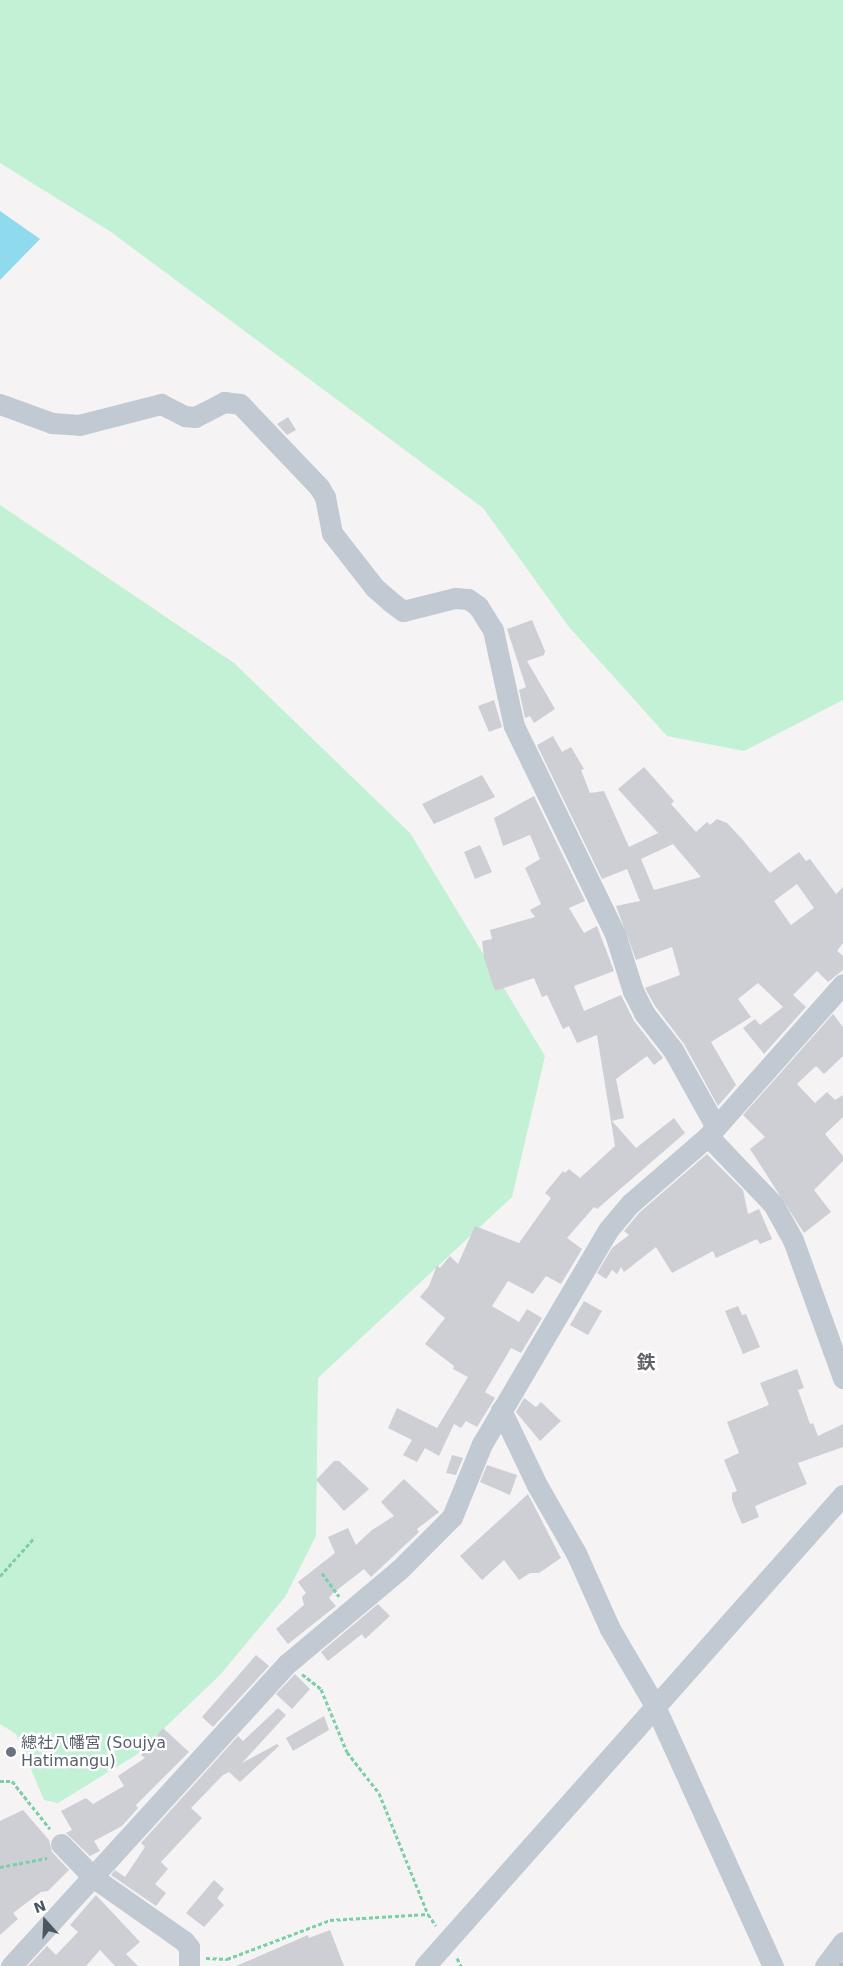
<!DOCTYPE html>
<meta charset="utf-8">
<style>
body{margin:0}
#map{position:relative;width:843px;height:1966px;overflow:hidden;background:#f5f3f3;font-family:"DejaVu Sans","Noto Sans JP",sans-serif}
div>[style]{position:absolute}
.green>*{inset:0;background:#c3f1d5}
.water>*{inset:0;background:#90daee}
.building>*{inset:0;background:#cdcfd5}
.path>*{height:3px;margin-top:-1.5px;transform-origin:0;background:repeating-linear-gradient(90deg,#7ad0a6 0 4px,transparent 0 6.5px)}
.minor>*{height:21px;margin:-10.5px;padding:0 10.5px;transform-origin:10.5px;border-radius:10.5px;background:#c1cad2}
.rail>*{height:4px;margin:-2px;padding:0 2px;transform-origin:2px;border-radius:2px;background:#b5b8bd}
.dots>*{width:14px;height:14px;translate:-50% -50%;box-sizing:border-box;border:2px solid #fff;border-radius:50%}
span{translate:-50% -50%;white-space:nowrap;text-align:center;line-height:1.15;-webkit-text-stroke:4.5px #fff;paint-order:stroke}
.worship-label{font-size:16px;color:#5b616d}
.left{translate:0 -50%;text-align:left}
.quarter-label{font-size:19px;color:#5f6368;font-weight:700}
.north{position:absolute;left:20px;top:1896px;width:50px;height:50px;-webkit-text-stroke:4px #fff;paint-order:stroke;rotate:340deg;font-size:14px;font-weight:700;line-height:20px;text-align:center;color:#4a5661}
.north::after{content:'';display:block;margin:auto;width:18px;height:22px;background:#4a5661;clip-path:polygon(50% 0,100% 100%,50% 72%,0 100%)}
</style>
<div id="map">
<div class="green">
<i style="clip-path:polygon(0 0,843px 0,843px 700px,744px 751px,667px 736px,569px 627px,483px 508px,111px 232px,0 163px)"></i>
<i style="clip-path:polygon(0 505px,234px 663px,410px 833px,545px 1056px,512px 1197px,318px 1378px,316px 1536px,285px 1597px,220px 1675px,136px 1755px,58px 1803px,44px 1800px,16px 1734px,0 1724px)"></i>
</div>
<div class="water">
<i style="clip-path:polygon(0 211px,40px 239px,0 280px)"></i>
</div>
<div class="building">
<i style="clip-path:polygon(288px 417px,296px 430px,287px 435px,277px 424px)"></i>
<i style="clip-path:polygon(532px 620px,545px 651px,544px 655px,527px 661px,555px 709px,534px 723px,530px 716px,525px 718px,519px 690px,526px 687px,507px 629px)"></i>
<i style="clip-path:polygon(494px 700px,502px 727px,489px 732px,478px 706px)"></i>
<i style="clip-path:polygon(evenodd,553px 736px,562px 752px,571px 747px,584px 769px,581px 770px,590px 793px,604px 791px,629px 847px,658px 833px,618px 789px,644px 767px,674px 801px,671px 804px,696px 832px,707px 822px,710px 825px,717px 819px,727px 823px,742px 839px,770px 873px,799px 852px,806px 861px,810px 859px,836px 894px,843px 887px,843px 943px,837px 951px,843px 956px,843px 970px,828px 982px,817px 971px,793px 995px,806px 1007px,764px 1054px,743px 1028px,755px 1019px,760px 1025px,783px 1007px,758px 983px,738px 999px,751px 1017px,711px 1042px,736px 1085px,718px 1106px,684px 1044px,655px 1006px,645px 988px,680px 975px,672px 947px,636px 960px,616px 906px,640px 901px,627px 869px,602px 879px,537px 745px,553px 736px,673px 844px,701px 877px,654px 890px,641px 859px,673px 844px,553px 736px,797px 884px,814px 908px,791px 925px,774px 901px,797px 884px)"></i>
<i style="clip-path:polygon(482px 775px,495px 797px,434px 824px,422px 804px)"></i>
<i style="clip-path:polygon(534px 796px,585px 901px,569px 908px,584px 933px,597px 926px,614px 971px,574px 986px,584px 1011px,621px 995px,634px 1021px,663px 1058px,654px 1065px,647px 1056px,616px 1079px,624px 1118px,612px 1121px,636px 1148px,674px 1118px,685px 1133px,597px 1209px,594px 1207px,567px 1238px,582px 1249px,561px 1284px,546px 1276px,533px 1294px,508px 1281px,492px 1306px,519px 1322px,527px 1309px,542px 1318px,521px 1353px,511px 1348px,485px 1392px,495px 1398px,477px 1427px,466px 1421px,461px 1428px,454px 1424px,439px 1456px,425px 1448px,417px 1462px,403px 1455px,412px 1440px,388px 1428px,397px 1408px,437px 1428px,468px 1377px,453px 1369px,454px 1366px,425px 1344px,445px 1318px,420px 1297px,429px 1286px,437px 1265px,440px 1268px,450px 1256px,458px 1264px,475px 1226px,519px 1243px,551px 1198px,545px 1193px,563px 1171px,565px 1173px,569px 1169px,580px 1178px,615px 1146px,597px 1035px,577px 1043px,569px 1026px,563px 1029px,547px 995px,542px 997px,534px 978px,495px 991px,484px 958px,482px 941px,492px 939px,490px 930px,535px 917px,530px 910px,541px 904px,525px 868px,540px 859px,530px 835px,503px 846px,494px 818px)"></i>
<i style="clip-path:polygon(480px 845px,492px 872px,475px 879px,464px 852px)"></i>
<i style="clip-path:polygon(833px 1014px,843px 1027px,843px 1056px,824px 1074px,816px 1066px,797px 1084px,815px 1103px,827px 1092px,835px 1100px,843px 1095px,843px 1117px,825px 1134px,843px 1156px,843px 1161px,814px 1190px,831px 1212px,804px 1233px,750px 1149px,765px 1137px,743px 1115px)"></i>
<i style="clip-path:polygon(707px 1154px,743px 1190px,748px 1214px,759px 1209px,772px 1239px,760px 1244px,757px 1239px,716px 1258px,713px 1251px,672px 1273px,656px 1247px,624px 1272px,621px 1267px,617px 1274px,612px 1270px,606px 1279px,597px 1273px,612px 1248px,629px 1235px,624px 1231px,640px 1212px)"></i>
<i style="clip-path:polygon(584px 1301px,602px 1311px,588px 1335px,570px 1325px)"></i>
<i style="clip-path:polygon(738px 1306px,742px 1315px,746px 1314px,760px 1347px,743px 1354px,725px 1311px)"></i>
<i style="clip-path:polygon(797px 1369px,804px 1388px,798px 1390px,810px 1424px,813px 1423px,818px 1436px,843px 1424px,843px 1447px,798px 1463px,807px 1484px,755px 1506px,759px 1517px,742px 1524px,732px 1500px,732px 1493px,737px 1491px,724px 1460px,739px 1453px,727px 1422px,769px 1405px,760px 1383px)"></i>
<i style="clip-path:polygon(524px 1398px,536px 1407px,541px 1402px,561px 1421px,540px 1441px,516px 1412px)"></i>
<i style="clip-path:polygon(452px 1455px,463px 1458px,456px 1475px,446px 1473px)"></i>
<i style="clip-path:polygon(334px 1461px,339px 1461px,369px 1489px,344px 1511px,316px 1480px)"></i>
<i style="clip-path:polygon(487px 1465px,517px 1475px,510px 1495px,480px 1482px)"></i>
<i style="clip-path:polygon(404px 1479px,439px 1512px,417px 1529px,419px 1532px,371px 1577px,364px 1569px,332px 1594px,329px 1598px,336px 1606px,288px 1644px,276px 1629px,304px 1605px,302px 1597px,306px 1593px,298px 1582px,335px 1553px,328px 1537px,348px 1528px,356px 1545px,372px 1530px,394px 1516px,381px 1502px)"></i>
<i style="clip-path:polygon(528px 1494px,561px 1558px,539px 1573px,530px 1573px,519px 1580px,504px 1560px,482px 1580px,460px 1556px)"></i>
<i style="clip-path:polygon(378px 1604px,390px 1616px,365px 1639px,362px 1634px,328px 1661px,321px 1652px)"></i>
<i style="clip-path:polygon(256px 1655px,269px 1666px,213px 1727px,202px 1717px)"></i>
<i style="clip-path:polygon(295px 1674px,310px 1689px,292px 1709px,276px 1694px)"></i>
<i style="clip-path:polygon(278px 1708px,286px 1715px,242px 1763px,277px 1744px,279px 1746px,240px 1782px,229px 1772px,223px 1775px,191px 1808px,202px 1818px,161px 1862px,168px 1869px,155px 1884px,166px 1893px,156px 1906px,111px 1875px,115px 1870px,125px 1877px,145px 1847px,141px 1843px,238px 1736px,243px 1741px)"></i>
<i style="clip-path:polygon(324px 1716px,329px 1730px,293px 1751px,286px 1738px)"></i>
<i style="clip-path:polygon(163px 1728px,189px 1752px,136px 1805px,138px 1808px,122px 1826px,94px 1841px,100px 1851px,90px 1856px,66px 1833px,72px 1830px,61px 1811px,86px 1798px,93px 1804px,124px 1786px,118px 1776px,145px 1758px,141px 1755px)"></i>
<i style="clip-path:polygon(23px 1810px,49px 1840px,52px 1852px,69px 1870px,48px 1891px,41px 1892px,13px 1913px,18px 1919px,0 1935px,0 1821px)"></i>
<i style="clip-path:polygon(214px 1880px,224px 1889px,217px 1898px,224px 1905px,204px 1927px,186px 1913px)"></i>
<i style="clip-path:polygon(96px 1895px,140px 1942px,126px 1954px,138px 1966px,115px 1966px,100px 1950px,86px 1966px,28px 1966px,47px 1946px,56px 1955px,78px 1932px,70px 1925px)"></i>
<i style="clip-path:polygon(330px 1930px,344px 1966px,236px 1966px,308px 1935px,309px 1938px)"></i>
</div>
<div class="path">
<i style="left:322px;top:1573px;width:29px;rotate:54deg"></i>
<i style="left:0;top:1576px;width:52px;rotate:-48.1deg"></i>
<i style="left:302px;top:1674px;width:24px;rotate:38deg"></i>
<i style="left:321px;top:1689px;width:68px;rotate:67.6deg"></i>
<i style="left:347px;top:1752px;width:52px;rotate:52deg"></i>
<i style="left:379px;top:1793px;width:131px;rotate:68deg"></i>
<i style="left:428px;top:1914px;width:14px;rotate:56deg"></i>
<i style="left:0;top:1781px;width:12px"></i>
<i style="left:12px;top:1781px;width:61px;rotate:51.6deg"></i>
<i style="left:0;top:1867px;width:48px;rotate:-10.8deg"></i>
<i style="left:206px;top:1958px;width:21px;rotate:3deg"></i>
<i style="left:227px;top:1959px;width:110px;rotate:-20.7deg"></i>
<i style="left:330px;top:1920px;width:98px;rotate:-3.5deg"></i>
<i style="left:457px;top:1958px;width:9px;rotate:63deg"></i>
</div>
<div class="minor">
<i style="left:0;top:404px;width:55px;rotate:20.1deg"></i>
<i style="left:52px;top:423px;width:27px;rotate:4deg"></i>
<i style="left:79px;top:425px;width:85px;rotate:-14.4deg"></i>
<i style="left:161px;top:404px;width:27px;rotate:27deg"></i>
<i style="left:185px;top:416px;width:10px;rotate:6deg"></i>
<i style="left:195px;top:417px;width:33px;rotate:-27deg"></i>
<i style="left:224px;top:402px;width:16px;rotate:7deg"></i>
<i style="left:240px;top:404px;width:115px;rotate:46.4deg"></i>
<i style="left:319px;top:487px;width:12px;rotate:59deg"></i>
<i style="left:325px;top:497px;width:37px;rotate:79deg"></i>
<i style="left:332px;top:533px;width:70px;rotate:52deg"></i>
<i style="left:375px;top:588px;width:21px;rotate:41deg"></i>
<i style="left:391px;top:602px;width:15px;rotate:37deg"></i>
<i style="left:403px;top:611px;width:54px;rotate:-14deg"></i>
<i style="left:455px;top:598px;width:13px;rotate:4deg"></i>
<i style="left:468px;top:599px;width:12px;rotate:35deg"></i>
<i style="left:478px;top:606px;width:28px;rotate:58deg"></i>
<i style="left:493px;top:630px;width:98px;rotate:77.7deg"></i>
<i style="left:514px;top:726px;width:231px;rotate:64.1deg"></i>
<i style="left:615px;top:934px;width:60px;rotate:72.5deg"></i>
<i style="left:633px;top:991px;width:25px;rotate:63deg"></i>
<i style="left:644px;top:1013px;width:47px;rotate:51.9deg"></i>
<i style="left:673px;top:1050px;width:88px;rotate:60.8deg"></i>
<i style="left:708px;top:1136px;width:94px;rotate:46.3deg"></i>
<i style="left:773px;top:1204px;width:41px;rotate:60.9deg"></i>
<i style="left:793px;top:1240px;width:147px;rotate:70.1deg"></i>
<i style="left:501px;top:1410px;width:83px;rotate:64.4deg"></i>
<i style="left:537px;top:1485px;width:78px;rotate:60.2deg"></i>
<i style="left:576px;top:1553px;width:83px;rotate:65.9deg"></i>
<i style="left:610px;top:1629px;width:87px;rotate:59.6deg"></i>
<i style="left:654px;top:1704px;width:288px;rotate:65.6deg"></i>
<i style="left:61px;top:1844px;width:47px;rotate:45.9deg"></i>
<i style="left:94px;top:1878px;width:110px;rotate:35deg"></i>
<i style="left:184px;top:1941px;width:8px;rotate:50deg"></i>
<i style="left:189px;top:1947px;width:19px;rotate:90deg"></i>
<i style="left:11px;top:1966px;width:411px;rotate:-47.6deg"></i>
<i style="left:288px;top:1663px;width:146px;rotate:-40deg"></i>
<i style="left:400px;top:1569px;width:74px;rotate:-45deg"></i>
<i style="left:452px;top:1517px;width:79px;rotate:-67.7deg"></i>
<i style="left:482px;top:1444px;width:248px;rotate:-59.5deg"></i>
<i style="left:608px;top:1230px;width:35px;rotate:-50deg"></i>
<i style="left:631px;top:1203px;width:102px;rotate:-41deg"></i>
<i style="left:708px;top:1136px;width:203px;rotate:-48.4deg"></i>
<i style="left:425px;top:1966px;width:630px;rotate:-48.41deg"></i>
<i style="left:825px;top:1966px;width:30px;rotate:-53deg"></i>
</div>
<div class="rail">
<i style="left:841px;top:1966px;width:3px;rotate:-45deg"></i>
</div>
<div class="dots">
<i style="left:11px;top:1752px;background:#6b7280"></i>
</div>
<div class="worship-label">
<span class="left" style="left:21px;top:1752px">總社八幡宮 (Soujya<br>Hatimangu)</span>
</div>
<div class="quarter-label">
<span style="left:646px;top:1363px">鉄</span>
</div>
<div class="north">N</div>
</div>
